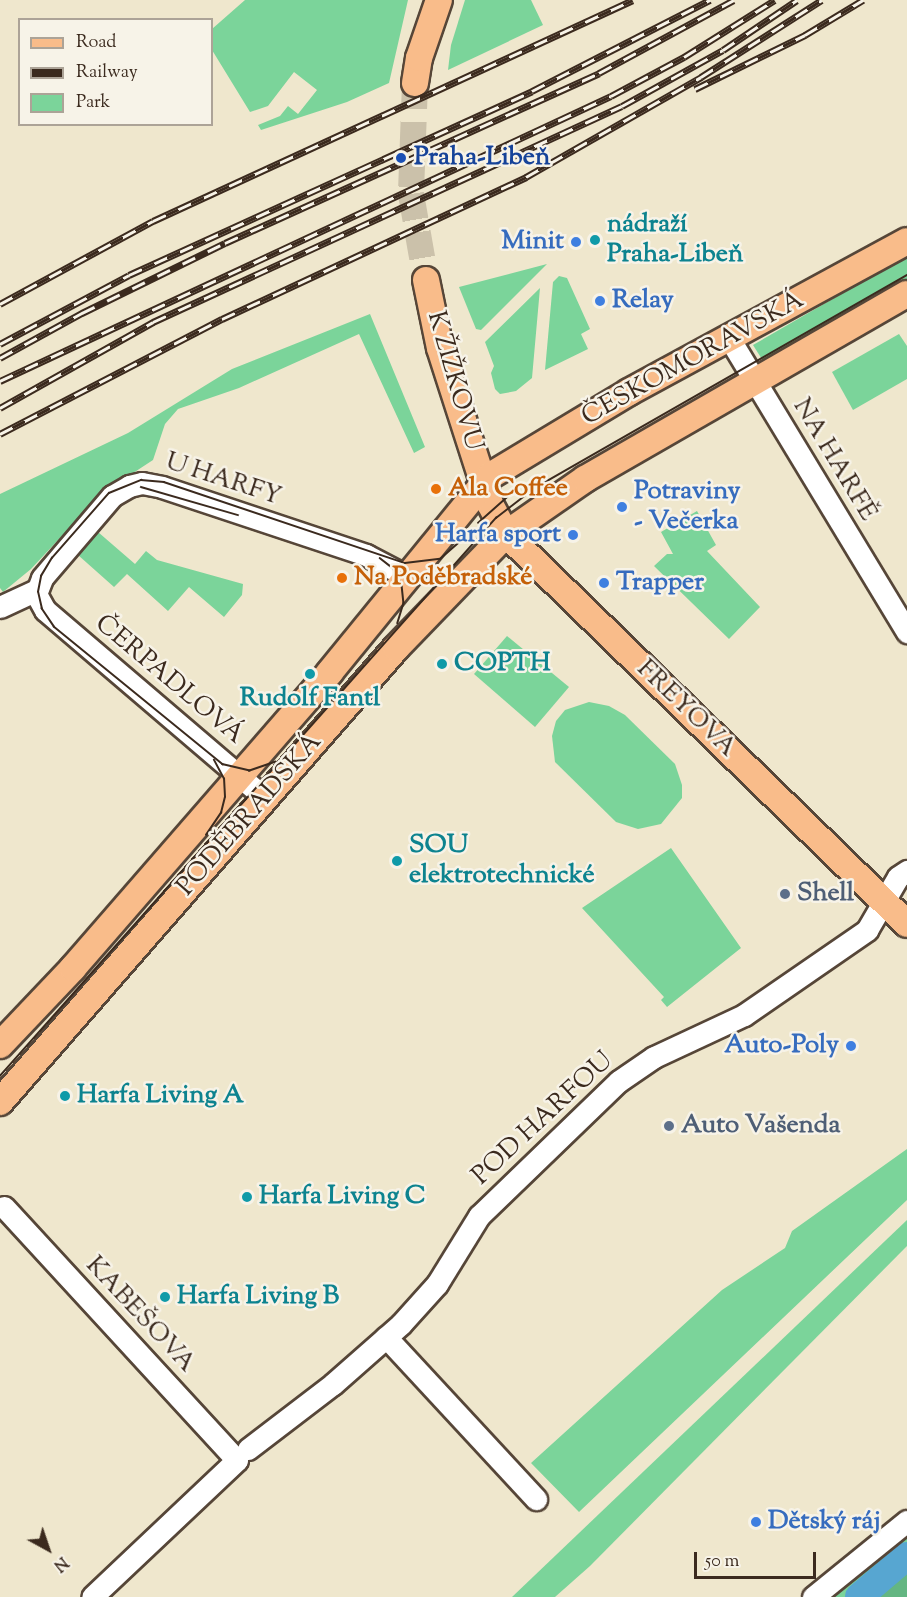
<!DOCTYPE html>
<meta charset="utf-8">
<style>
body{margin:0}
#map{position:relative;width:907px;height:1597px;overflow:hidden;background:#efe7cd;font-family:"Sorts Mill Goudy",serif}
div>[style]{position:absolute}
.green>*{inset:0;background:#7bd49a}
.forest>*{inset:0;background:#64b682}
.river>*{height:28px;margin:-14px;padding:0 14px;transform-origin:14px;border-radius:14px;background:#57a6d1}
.major-tunnel>*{height:26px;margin-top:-13px;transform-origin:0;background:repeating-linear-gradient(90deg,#cbc1aa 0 26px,transparent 0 39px)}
.roads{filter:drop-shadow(2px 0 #564638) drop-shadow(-2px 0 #564638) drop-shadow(0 2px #564638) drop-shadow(0 -2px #564638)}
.minor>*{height:21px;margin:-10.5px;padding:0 10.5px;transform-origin:10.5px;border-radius:10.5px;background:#fff}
.major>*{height:26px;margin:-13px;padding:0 13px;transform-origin:13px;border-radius:13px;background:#f9bc8a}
.tram>*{height:1.5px;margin:-0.75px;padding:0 0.75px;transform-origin:0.75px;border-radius:0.75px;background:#3b2a1e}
.rail>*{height:7px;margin-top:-3.5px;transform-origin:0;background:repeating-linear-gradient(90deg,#f7f3e8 0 14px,#3b2a1e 0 28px);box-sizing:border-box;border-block:2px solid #3b2a1e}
.dots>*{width:16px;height:16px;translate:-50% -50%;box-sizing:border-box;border:3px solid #f7f3e8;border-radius:50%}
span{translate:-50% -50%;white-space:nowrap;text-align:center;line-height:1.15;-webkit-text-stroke:5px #f7f3e8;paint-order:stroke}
.transit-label{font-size:26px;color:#164399;font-weight:700}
.left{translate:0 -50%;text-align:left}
.culture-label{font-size:26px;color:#0d838f;font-weight:700}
.shop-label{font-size:26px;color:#366cbe;font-weight:700}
.right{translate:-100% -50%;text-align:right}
.street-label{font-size:26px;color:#3b2a1e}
.food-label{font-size:26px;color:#c56008;font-weight:700}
.service-label{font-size:26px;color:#4e5e75;font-weight:700}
.legend{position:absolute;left:18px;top:18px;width:195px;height:108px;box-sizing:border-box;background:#f7f3e8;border:2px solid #aca397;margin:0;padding:8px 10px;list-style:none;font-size:18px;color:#3b2a1e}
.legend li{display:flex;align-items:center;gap:12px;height:30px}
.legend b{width:30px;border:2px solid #aca397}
.north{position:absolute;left:18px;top:1519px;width:60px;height:60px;-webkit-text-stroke:4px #f7f3e8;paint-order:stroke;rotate:140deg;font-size:16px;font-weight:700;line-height:24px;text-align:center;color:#3b2a1e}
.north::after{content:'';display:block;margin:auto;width:21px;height:27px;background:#3b2a1e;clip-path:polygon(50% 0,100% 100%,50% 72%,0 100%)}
.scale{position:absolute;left:694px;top:1552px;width:122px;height:27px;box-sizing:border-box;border:3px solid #3b2a1e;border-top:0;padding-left:8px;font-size:18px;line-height:21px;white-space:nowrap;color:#3b2a1e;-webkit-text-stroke:4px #f7f3e8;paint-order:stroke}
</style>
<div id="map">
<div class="green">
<i style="clip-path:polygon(245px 0,408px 0,389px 83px,347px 102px,261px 130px,258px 125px,280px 116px,288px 106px,298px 114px,317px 90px,294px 72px,268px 106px,250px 112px,212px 50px,212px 29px)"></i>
<i style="clip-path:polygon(465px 0,531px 0,543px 25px,448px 70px,451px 45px)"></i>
<i style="clip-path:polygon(907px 256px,907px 282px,765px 364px,753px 345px)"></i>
<i style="clip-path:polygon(547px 264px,481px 330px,476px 329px,459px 287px)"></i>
<i style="clip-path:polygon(559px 276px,567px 278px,590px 329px,581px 334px,588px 349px,545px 370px,553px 282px)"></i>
<i style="clip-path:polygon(540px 288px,532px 378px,516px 391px,500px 394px,495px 389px,491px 373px,494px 366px,485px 342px)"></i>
<i style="clip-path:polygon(370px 314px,425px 447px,414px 453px,359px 334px,239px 388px,178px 409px,165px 424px,153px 460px,101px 494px,31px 569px,3px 592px,0 588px,0 494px,128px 433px,232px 369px)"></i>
<i style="clip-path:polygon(899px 334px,907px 346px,907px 379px,853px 410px,832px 372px)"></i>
<i style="clip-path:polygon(697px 511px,716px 545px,707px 551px,760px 607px,729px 639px,654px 566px,667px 554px,673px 554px,661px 532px)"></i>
<i style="clip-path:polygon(98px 532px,135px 564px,146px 551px,157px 560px,243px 584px,242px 595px,224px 617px,189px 587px,168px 611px,127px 574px,114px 587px,78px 555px)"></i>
<i style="clip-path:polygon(507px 636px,569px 687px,535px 727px,474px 674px)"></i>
<i style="clip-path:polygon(589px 702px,609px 706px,625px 715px,675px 764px,682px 785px,682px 798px,661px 824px,638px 829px,616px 822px,555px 762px,552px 736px,556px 721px,565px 710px)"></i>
<i style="clip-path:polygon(671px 848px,741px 948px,667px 1007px,661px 1000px,664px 997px,582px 908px)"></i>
<i style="clip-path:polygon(907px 1149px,907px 1200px,579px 1512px,531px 1463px,722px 1290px,785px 1248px,792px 1231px)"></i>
<i style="clip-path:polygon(907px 1220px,907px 1246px,590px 1566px,555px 1597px,512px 1597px)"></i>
<i style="clip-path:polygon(907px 1535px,907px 1546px,849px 1597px,829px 1597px)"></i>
</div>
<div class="forest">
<i style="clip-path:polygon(907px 1546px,907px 1597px,849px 1597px)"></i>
</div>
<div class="river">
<i style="left:859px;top:1597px;width:63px;rotate:-40.5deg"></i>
</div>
<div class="major-tunnel">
<i style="left:415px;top:83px;width:111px;rotate:92.1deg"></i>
<i style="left:411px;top:194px;width:87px;rotate:80.1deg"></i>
</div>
<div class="roads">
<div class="minor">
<i style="left:729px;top:338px;width:344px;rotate:58.8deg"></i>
<i style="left:0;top:607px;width:40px;rotate:-25deg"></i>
<i style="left:265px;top:798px;width:289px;rotate:-139.5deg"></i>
<i style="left:45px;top:610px;width:18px;rotate:-119deg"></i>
<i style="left:36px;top:594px;width:17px;rotate:-69deg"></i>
<i style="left:42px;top:578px;width:108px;rotate:-49.5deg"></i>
<i style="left:112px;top:496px;width:20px;rotate:-30deg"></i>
<i style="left:129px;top:486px;width:13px;rotate:-13deg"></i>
<i style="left:142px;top:483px;width:20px;rotate:11deg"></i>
<i style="left:162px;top:487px;width:215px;rotate:18.4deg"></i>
<i style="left:366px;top:555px;width:47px;rotate:27.6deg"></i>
<i style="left:4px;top:1207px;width:344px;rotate:47.4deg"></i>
<i style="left:237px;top:1460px;width:199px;rotate:136.6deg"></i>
<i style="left:386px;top:1337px;width:221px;rotate:47.2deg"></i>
<i style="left:248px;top:1449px;width:107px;rotate:-37.4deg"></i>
<i style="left:333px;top:1384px;width:91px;rotate:-41.4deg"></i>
<i style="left:401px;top:1324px;width:54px;rotate:-48deg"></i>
<i style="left:437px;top:1284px;width:80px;rotate:-58.3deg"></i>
<i style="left:479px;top:1216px;width:194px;rotate:-44deg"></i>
<i style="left:619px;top:1081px;width:42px;rotate:-34.4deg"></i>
<i style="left:654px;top:1057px;width:99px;rotate:-25deg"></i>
<i style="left:744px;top:1015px;width:150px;rotate:-34.6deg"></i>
<i style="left:867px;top:930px;width:61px;rotate:-59.7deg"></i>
<i style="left:898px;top:877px;width:11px;rotate:-34deg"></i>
<i style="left:813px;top:1597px;width:121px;rotate:-39deg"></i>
</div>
<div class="major">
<i style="left:415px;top:83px;width:25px;rotate:-81deg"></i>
<i style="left:419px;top:58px;width:61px;rotate:-71deg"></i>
<i style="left:426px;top:280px;width:69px;rotate:78.4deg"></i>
<i style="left:440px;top:348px;width:164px;rotate:72.2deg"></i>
<i style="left:490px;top:504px;width:34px;rotate:62deg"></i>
<i style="left:506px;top:534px;width:559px;rotate:44.2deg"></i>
<i style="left:0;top:1045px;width:106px;rotate:-46.5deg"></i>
<i style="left:73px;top:968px;width:392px;rotate:-49deg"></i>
<i style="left:330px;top:672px;width:253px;rotate:-50.8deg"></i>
<i style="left:490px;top:476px;width:162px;rotate:-31.1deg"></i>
<i style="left:629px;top:392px;width:316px;rotate:-28.5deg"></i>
<i style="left:0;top:1102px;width:602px;rotate:-48.9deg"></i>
<i style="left:396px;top:648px;width:158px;rotate:-46deg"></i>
<i style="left:506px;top:534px;width:96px;rotate:-34.8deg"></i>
<i style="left:585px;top:479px;width:371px;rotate:-29.9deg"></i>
</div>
</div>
<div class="tram">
<i style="left:141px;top:487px;width:101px;rotate:16.1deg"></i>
<i style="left:478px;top:523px;width:48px;rotate:-41.6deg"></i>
<i style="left:380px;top:558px;width:16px;rotate:38deg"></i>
<i style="left:393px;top:568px;width:19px;rotate:62deg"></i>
<i style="left:402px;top:585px;width:18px;rotate:84deg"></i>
<i style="left:404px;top:603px;width:21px;rotate:107deg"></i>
<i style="left:276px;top:762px;width:28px;rotate:161deg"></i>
<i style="left:250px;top:771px;width:28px;rotate:-167deg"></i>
<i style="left:223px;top:765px;width:218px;rotate:-140.8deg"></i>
<i style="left:54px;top:627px;width:22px;rotate:-124deg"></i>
<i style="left:42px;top:609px;width:17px;rotate:-103deg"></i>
<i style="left:38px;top:592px;width:16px;rotate:-79deg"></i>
<i style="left:41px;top:576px;width:21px;rotate:-59deg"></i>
<i style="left:52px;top:558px;width:86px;rotate:-48.8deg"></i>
<i style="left:109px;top:493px;width:35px;rotate:-22deg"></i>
<i style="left:141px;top:480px;width:23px;rotate:5deg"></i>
<i style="left:164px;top:482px;width:254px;rotate:18.6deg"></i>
<i style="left:405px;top:563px;width:35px;rotate:-7deg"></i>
<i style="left:440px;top:559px;width:32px;rotate:-41deg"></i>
<i style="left:206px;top:835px;width:27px;rotate:-56deg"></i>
<i style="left:221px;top:813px;width:16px;rotate:-76deg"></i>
<i style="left:225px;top:797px;width:18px;rotate:-93deg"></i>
<i style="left:224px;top:779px;width:21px;rotate:-118deg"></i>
<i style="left:0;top:1076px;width:747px;rotate:-48.37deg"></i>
<i style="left:496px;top:518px;width:49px;rotate:-37.6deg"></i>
<i style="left:535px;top:488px;width:429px;rotate:-29.8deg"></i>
</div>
<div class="rail">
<i style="left:695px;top:89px;width:123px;rotate:-26.1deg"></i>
<i style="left:805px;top:35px;width:68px;rotate:-31.1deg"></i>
<i style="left:0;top:304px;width:174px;rotate:-28.5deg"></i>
<i style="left:153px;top:221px;width:528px;rotate:-24.72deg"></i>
<i style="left:0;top:344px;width:146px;rotate:-28.1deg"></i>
<i style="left:129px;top:275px;width:443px;rotate:-24.5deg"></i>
<i style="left:532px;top:91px;width:200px;rotate:-27.1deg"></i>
<i style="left:0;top:358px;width:94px;rotate:-28.8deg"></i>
<i style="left:82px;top:313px;width:159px;rotate:-26.1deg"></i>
<i style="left:225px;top:243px;width:411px;rotate:-24.4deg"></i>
<i style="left:599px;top:73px;width:153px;rotate:-28.4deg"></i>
<i style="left:0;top:381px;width:674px;rotate:-25.01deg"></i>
<i style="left:611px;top:96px;width:83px;rotate:-28.1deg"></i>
<i style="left:684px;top:57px;width:107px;rotate:-32.1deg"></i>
<i style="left:0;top:408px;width:176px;rotate:-29.3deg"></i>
<i style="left:153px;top:322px;width:516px;rotate:-24.73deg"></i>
<i style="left:622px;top:106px;width:115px;rotate:-29deg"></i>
<i style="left:723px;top:50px;width:89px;rotate:-34deg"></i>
<i style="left:0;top:434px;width:250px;rotate:-27.4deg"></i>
<i style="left:222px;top:319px;width:336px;rotate:-25deg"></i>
<i style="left:526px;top:177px;width:202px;rotate:-29.7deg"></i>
<i style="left:701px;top:77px;width:143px;rotate:-32.5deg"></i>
</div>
<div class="dots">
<i style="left:401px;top:158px;background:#1a4fb4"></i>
<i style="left:595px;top:240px;background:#0f9aa8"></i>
<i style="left:576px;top:242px;background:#3f7fe0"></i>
<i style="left:600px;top:301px;background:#3f7fe0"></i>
<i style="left:436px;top:489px;background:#e8710a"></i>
<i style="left:622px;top:507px;background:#3f7fe0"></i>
<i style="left:573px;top:535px;background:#3f7fe0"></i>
<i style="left:342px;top:578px;background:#e8710a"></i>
<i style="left:604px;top:583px;background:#3f7fe0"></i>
<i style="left:442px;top:664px;background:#0f9aa8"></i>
<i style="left:310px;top:674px;background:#0f9aa8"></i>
<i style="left:397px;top:861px;background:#0f9aa8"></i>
<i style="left:785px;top:894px;background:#5c6f8a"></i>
<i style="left:851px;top:1046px;background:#3f7fe0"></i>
<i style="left:65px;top:1096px;background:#0f9aa8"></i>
<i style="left:669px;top:1126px;background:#5c6f8a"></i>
<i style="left:247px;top:1197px;background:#0f9aa8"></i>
<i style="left:165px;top:1297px;background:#0f9aa8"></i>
<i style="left:756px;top:1522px;background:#3f7fe0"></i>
</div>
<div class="transit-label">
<span class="left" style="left:414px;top:158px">Praha-Libeň</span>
</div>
<div class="culture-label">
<span class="left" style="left:607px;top:240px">nádraží<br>Praha-Libeň</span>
<span class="left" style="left:454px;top:664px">COPTH</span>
<span style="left:310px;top:699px">Rudolf Fantl</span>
<span class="left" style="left:409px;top:861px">SOU<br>elektrotechnické</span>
<span class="left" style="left:77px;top:1096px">Harfa Living A</span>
<span class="left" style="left:259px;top:1197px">Harfa Living C</span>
<span class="left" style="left:177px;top:1297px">Harfa Living B</span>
</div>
<div class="shop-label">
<span class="right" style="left:564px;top:242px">Minit</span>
<span class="left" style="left:612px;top:301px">Relay</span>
<span class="left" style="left:634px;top:507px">Potraviny<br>- Večerka</span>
<span class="right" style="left:561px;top:535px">Harfa sport</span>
<span class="left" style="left:616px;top:583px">Trapper</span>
<span class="right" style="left:839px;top:1046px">Auto-Poly</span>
<span class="left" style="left:768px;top:1522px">Dětský ráj</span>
</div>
<div class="street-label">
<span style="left:693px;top:359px;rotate:-29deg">ČESKOMORAVSKÁ</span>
<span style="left:454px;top:381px;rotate:74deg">K ŽIŽKOVU</span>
<span style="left:834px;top:460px;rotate:59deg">NA HARFĚ</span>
<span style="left:223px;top:480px;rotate:18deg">U HARFY</span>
<span style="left:169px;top:680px;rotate:40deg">ČERPADLOVÁ</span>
<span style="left:686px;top:709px;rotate:44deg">FREYOVA</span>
<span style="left:250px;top:815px;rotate:-49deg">PODĚBRADSKÁ</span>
<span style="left:543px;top:1119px;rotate:-43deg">POD HARFOU</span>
<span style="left:140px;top:1315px;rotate:47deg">KABEŠOVA</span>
</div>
<div class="food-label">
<span class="left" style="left:448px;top:489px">Ala Coffee</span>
<span class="left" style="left:354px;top:578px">Na Poděbradské</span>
</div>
<div class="service-label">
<span class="left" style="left:797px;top:894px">Shell</span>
<span class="left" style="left:681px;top:1126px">Auto Vašenda</span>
</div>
<ul class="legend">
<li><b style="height:8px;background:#f9bc8a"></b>Road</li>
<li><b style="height:8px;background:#3b2a1e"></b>Railway</li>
<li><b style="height:16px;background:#7bd49a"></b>Park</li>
</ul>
<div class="north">N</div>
<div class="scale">50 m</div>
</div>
